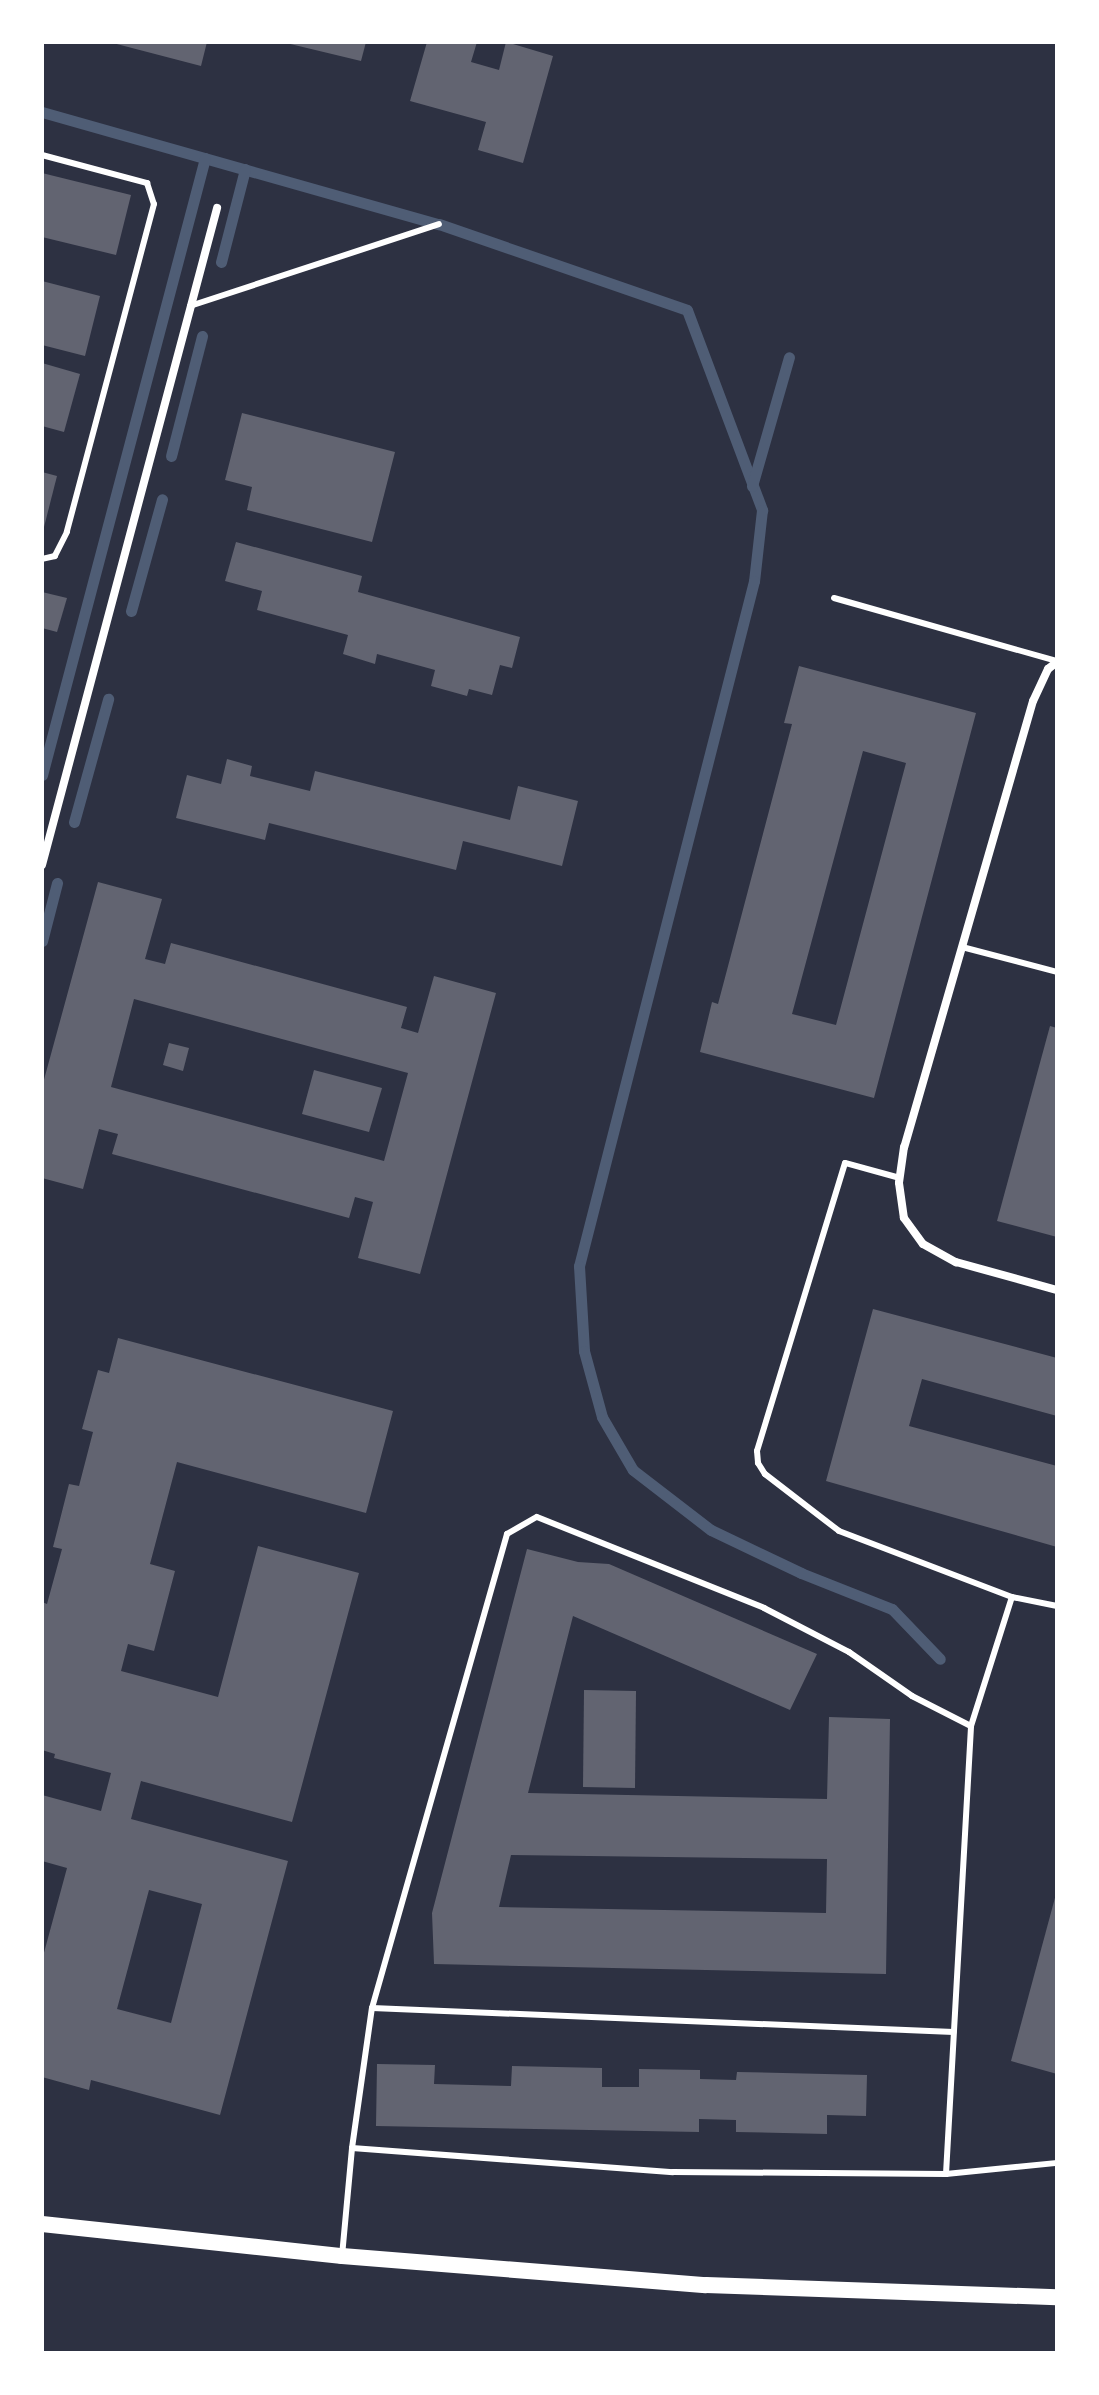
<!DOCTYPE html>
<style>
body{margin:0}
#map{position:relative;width:1099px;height:2395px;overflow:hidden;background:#2d3142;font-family:"Open Sans",sans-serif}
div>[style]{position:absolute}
.stream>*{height:11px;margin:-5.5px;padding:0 5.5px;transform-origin:5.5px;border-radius:5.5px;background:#4f5d75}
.building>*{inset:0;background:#626471}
.service>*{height:6px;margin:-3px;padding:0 3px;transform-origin:3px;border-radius:3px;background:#fff}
.minor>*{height:8px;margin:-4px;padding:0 4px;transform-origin:4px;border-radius:4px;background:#fff}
.secondary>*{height:16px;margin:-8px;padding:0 8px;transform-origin:8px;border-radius:8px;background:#fff}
span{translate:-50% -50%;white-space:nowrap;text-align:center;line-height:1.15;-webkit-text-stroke:8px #fff;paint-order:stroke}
.frame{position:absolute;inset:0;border:44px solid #fff;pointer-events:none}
</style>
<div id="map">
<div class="stream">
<i style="left:42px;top:112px;width:412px;rotate:15.8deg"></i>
<i style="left:439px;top:224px;width:262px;rotate:19.1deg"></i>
<i style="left:687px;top:310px;width:214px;rotate:69.4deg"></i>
<i style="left:762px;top:510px;width:71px;rotate:96.4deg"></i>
<i style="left:754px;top:581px;width:707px;rotate:104.33deg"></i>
<i style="left:579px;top:1266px;width:85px;rotate:86.6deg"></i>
<i style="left:584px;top:1351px;width:68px;rotate:74.7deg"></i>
<i style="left:602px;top:1417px;width:61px;rotate:59.7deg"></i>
<i style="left:633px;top:1470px;width:98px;rotate:37.6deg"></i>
<i style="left:711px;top:1530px;width:100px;rotate:25.5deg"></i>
<i style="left:801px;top:1573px;width:98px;rotate:21.6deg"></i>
<i style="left:892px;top:1609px;width:69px;rotate:46.2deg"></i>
<i style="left:221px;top:262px;width:96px;rotate:-75.5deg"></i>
<i style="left:171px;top:456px;width:124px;rotate:-75.5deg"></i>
<i style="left:752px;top:486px;width:134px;rotate:-74deg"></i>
<i style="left:131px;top:611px;width:116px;rotate:-74.5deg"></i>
<i style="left:42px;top:775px;width:638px;rotate:-75.2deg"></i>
<i style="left:74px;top:822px;width:128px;rotate:-74.5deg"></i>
<i style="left:42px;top:941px;width:60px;rotate:-75.5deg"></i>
</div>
<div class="building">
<i style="clip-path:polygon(109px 42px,207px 42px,201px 66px)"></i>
<i style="clip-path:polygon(282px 42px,366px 42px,361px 61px)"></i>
<i style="clip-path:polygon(427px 42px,477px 42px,471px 62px,499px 70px,506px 42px,553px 56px,523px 163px,478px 150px,486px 122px,410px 101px)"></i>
<i style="clip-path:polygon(42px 173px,131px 195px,116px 255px,42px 237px)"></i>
<i style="clip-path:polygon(42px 281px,100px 296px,85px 356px,42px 345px)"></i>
<i style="clip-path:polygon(42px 363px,80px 374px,64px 432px,42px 426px)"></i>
<i style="clip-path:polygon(242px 413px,395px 452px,372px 542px,247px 510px,252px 487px,225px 480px)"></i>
<i style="clip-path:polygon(42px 472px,57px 476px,43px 531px,42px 530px)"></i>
<i style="clip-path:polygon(236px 542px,362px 576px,358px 592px,520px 637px,512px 668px,500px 665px,492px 695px,469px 689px,467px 696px,431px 686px,435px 670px,377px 654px,375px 664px,343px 654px,348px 635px,257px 610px,262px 591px,225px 581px)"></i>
<i style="clip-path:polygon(42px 592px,67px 598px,57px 632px,42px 628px)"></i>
<i style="clip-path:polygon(evenodd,799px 666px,976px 713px,874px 1098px,700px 1052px,712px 1002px,718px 1004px,792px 724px,784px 723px,799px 666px,863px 751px,906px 763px,836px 1025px,792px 1014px,863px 751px)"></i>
<i style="clip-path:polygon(227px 759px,252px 766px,250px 776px,310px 791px,315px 771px,510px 820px,518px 786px,578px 801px,562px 866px,463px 841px,456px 870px,269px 823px,265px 840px,176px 818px,187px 775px,221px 784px)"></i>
<i style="clip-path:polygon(evenodd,98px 882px,162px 899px,145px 959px,165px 964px,171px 943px,205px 952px,407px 1007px,401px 1028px,418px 1033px,434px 976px,496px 993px,420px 1274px,358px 1258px,373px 1202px,355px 1197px,349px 1218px,112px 1154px,118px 1134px,99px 1129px,83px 1189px,42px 1178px,42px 1087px,98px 882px,134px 999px,408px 1073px,384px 1161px,111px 1087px,134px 999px)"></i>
<i style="clip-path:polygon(1050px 1026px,1057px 1028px,1057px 1237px,997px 1221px)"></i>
<i style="clip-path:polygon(169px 1043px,189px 1048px,183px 1071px,163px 1065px)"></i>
<i style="clip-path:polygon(314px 1070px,382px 1088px,369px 1132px,302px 1114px)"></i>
<i style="clip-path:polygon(873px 1309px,1057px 1358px,1057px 1416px,922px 1379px,909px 1426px,1057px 1466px,1057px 1547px,826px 1481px)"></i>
<i style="clip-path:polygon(evenodd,118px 1338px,393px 1411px,366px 1513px,177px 1462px,150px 1564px,175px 1571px,154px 1651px,128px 1644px,121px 1671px,218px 1697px,258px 1546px,359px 1573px,292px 1822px,141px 1781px,131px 1819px,288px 1861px,220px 2115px,91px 2080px,89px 2090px,42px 2077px,42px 1960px,67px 1868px,42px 1861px,42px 1795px,101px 1811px,111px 1773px,54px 1758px,55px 1754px,42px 1750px,42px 1602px,47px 1604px,62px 1549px,53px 1547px,69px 1484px,79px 1486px,93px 1432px,82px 1429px,98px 1370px,109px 1373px,118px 1338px,149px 1890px,202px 1904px,171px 2023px,117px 2009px,149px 1890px)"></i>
<i style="clip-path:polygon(evenodd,527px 1549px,578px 1562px,609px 1564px,817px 1654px,790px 1710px,573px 1616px,528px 1793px,827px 1799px,829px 1717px,890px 1719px,886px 1974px,434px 1964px,432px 1913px,527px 1549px,511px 1855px,827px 1859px,826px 1913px,499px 1907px,511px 1855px)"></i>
<i style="clip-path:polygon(584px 1690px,636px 1691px,635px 1788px,583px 1787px)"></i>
<i style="clip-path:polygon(1056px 1894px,1057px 1894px,1057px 2074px,1011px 2061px)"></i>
<i style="clip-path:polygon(377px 2064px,435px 2065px,434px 2084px,511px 2086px,512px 2066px,602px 2068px,602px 2087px,639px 2087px,639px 2069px,700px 2070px,700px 2079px,736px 2080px,737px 2072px,867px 2075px,866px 2116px,827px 2115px,827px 2134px,736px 2132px,736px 2120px,699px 2119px,699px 2132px,376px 2126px)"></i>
</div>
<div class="service">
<i style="left:42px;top:155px;width:109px;rotate:14.9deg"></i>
<i style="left:147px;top:183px;width:22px;rotate:72deg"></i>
<i style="left:154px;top:204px;width:339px;rotate:104.9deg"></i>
<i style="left:67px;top:532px;width:27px;rotate:117deg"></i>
<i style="left:55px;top:556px;width:13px;rotate:167deg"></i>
<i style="left:190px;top:306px;width:262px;rotate:-18.2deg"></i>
<i style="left:834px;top:598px;width:232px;rotate:15.8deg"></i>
<i style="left:962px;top:947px;width:98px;rotate:14.7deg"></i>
<i style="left:900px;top:1178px;width:57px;rotate:-164.7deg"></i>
<i style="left:845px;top:1163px;width:301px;rotate:107deg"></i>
<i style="left:757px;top:1451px;width:12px;rotate:85deg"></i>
<i style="left:758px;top:1463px;width:13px;rotate:58deg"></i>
<i style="left:765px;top:1474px;width:93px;rotate:37.6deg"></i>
<i style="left:839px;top:1531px;width:185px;rotate:20.9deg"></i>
<i style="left:372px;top:2008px;width:493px;rotate:-74.1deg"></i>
<i style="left:507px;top:1534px;width:34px;rotate:-30deg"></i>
<i style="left:537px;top:1517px;width:245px;rotate:21.8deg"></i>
<i style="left:764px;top:1608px;width:96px;rotate:27.4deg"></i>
<i style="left:849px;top:1652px;width:77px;rotate:34.9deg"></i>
<i style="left:912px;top:1696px;width:66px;rotate:27deg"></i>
<i style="left:352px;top:2148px;width:141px;rotate:-81.9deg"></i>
<i style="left:372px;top:2008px;width:582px;rotate:2.36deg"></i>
<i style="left:946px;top:2174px;width:449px;rotate:-86.8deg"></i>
<i style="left:971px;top:1726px;width:135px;rotate:-72.4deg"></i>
<i style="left:1012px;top:1597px;width:46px;rotate:11.3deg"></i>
<i style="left:342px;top:2256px;width:108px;rotate:-84.7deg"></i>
<i style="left:352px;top:2148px;width:322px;rotate:4.3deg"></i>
<i style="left:673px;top:2172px;width:273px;rotate:0.4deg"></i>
<i style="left:946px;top:2174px;width:112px;rotate:-5.7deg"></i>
</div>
<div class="minor">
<i style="left:1057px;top:662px;width:11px;rotate:142deg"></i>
<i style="left:1048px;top:669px;width:35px;rotate:115deg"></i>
<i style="left:1033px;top:701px;width:464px;rotate:106.1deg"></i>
<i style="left:904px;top:1147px;width:36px;rotate:98deg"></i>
<i style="left:899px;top:1183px;width:35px;rotate:82deg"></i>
<i style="left:904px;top:1218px;width:32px;rotate:54deg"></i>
<i style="left:923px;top:1244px;width:38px;rotate:29deg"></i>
<i style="left:956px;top:1262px;width:105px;rotate:15.5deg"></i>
<i style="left:42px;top:865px;width:680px;rotate:-75.08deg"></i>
</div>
<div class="secondary">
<i style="left:42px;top:2224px;width:302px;rotate:6.1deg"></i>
<i style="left:342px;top:2256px;width:365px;rotate:4.6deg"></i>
<i style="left:706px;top:2285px;width:351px;rotate:2deg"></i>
</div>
<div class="frame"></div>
</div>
